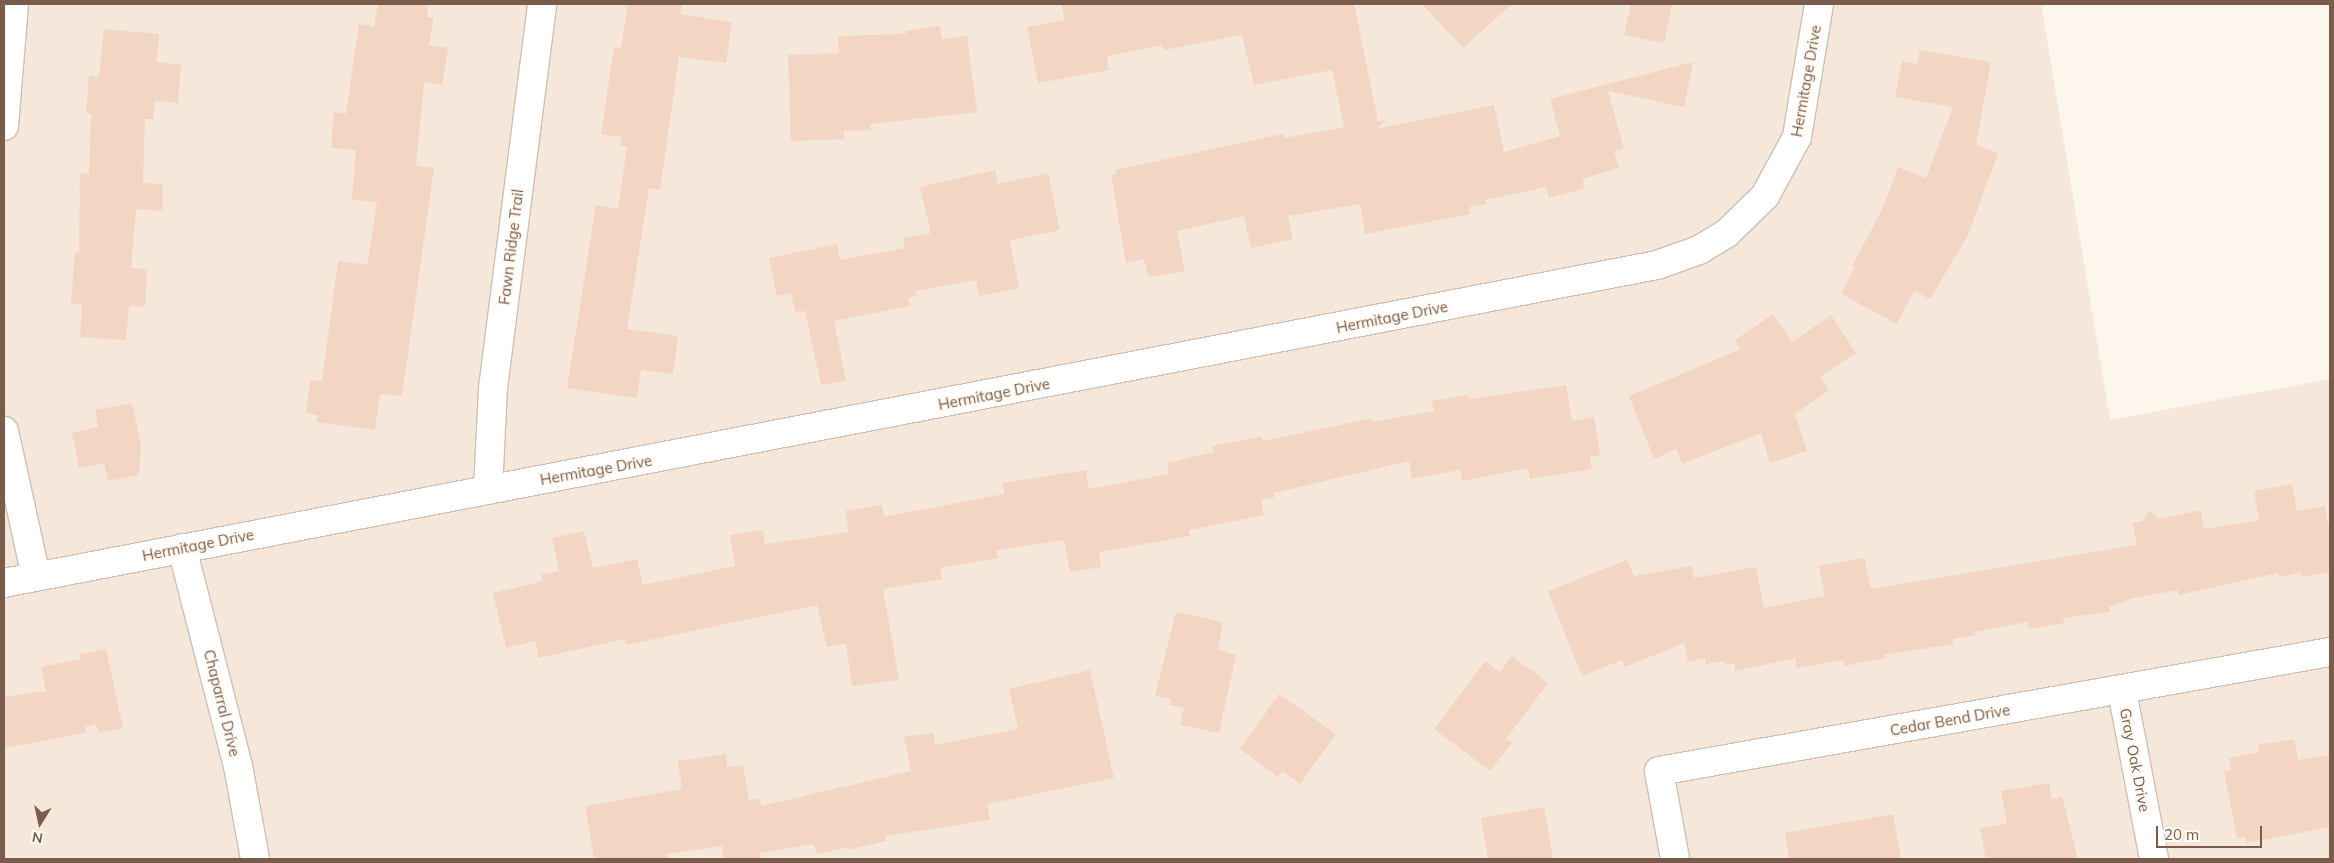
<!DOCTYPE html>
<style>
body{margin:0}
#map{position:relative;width:2334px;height:863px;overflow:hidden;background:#fdf6ec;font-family:Mulish,sans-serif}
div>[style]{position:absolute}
.residential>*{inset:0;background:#f5e8da}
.building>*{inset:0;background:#f3d5c3}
.roads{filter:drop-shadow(1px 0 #d1beb0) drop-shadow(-1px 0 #d1beb0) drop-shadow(0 1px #d1beb0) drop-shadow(0 -1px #d1beb0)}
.minor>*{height:28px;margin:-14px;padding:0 14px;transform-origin:14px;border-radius:14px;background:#fff}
span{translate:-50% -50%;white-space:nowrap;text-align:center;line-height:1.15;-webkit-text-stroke:4.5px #fffaf3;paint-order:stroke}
.street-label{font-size:15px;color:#7a5c4d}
.frame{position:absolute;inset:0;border:5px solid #7a5c4d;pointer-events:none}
.north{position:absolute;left:15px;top:798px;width:50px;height:50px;-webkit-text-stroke:4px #fffaf3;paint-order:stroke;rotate:190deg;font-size:14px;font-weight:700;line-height:20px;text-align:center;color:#7a5c4d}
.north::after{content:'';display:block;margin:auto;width:18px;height:22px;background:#7a5c4d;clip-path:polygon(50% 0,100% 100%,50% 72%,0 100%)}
.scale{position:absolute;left:2156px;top:826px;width:106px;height:22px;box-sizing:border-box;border:2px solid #7a5c4d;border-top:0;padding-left:6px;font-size:15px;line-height:18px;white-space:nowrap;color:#7a5c4d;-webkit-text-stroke:4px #fffaf3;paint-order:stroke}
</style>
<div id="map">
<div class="residential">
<i style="clip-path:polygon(4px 4px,2041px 4px,2110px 420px,2330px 379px,2330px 859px,4px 859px)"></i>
</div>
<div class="building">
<i style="clip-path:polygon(378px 4px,428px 4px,427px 17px,434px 18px,429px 45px,448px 48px,442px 85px,424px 82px,416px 166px,434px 168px,402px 396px,380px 394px,375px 430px,317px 422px,318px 415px,306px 413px,310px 380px,322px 381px,338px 261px,367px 265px,377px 202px,352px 200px,356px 150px,331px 148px,334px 112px,346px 114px,359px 24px,374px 27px)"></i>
<i style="clip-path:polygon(628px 4px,682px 4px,680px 14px,732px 22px,726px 63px,679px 57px,660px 190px,649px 188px,627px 329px,678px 336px,673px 374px,641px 370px,637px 398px,567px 388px,596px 205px,618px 209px,627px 147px,620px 145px,621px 137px,601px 134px,614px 47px,621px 48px)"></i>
<i style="clip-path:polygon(1061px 4px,1354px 4px,1378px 121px,1386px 120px,1376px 129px,1494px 105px,1504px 152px,1560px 136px,1550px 99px,1693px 62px,1684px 107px,1608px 91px,1624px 149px,1614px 151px,1619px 168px,1582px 179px,1584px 189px,1549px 198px,1546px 187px,1485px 200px,1486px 204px,1469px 207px,1470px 214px,1365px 234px,1360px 204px,1288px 216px,1293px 239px,1251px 248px,1244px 216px,1177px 231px,1185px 271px,1148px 277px,1144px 259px,1126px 263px,1111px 175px,1116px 174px,1115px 170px,1283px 134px,1284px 138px,1344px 127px,1332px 70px,1254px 85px,1242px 35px,1164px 50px,1162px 45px,1107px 56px,1109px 70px,1038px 83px,1027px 27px,1065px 20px)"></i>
<i style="clip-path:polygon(1422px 4px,1512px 4px,1463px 48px)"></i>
<i style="clip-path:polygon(1631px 4px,1672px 4px,1664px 43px,1624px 35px)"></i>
<i style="clip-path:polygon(940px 26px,942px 39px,967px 36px,977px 112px,870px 124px,871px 130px,844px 131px,844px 139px,791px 141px,788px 55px,839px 53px,838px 36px,906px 34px,905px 31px)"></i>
<i style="clip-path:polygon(104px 29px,159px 34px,157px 62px,181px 65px,178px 103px,155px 101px,153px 119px,145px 119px,143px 183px,163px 184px,163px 211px,136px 209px,131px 268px,147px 269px,145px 307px,129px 306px,126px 340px,80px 337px,82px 305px,71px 304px,75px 252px,79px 253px,80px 173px,89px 174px,91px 114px,86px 113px,89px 76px,99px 77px)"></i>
<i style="clip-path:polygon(1920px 50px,1991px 62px,1976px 145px,1998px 153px,1968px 235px,1930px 299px,1914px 291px,1897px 324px,1841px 294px,1855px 267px,1852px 266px,1883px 208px,1898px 167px,1926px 178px,1953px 107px,1895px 97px,1902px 61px,1917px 64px)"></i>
<i style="clip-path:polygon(995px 170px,998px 184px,1048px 173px,1060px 230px,1010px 240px,1019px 288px,979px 296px,976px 280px,916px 291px,917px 296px,908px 298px,910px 306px,834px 321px,846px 380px,821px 385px,805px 311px,795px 312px,791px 293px,777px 296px,769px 258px,837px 244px,840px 260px,905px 248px,903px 238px,931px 233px,920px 187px)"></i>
<i style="clip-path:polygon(1773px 314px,1792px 342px,1831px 315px,1856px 353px,1820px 377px,1829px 390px,1795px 414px,1807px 451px,1770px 463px,1761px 433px,1682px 464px,1676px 449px,1654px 459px,1629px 396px,1741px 349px,1735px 340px)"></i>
<i style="clip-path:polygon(1566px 385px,1572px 421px,1594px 417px,1600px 455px,1590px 457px,1592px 469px,1530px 479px,1528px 468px,1462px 481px,1460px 470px,1412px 479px,1409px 461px,1274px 493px,1275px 497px,1261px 500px,1264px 515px,1189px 530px,1190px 536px,1099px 552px,1101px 567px,1070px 572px,1064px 540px,996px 550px,998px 558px,940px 568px,942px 579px,883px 589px,899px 680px,852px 686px,846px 643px,827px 647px,817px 605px,626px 645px,625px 639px,538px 658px,536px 641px,506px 648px,493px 593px,543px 581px,541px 575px,559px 571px,552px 538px,584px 531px,593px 568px,637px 559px,643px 585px,735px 566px,730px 535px,763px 530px,765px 544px,849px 532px,845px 511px,882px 505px,884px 517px,1004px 494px,1003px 483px,1086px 470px,1089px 489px,1169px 474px,1167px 463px,1214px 452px,1212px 446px,1262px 436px,1263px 441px,1372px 418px,1373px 422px,1434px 411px,1432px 401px,1468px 395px,1469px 399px)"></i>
<i style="clip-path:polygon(132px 403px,141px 446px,139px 475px,108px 481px,104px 463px,79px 468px,72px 433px,98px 427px,95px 410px)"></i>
<i style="clip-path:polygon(2292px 484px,2297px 511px,2325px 506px,2330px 535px,2330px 572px,2301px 577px,2301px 572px,2279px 577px,2278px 573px,2178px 595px,2178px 590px,2134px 598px,2109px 607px,2110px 612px,2063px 618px,2064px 623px,2029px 629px,2028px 622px,1975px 632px,1975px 635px,1953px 639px,1953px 644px,1884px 655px,1885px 658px,1844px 666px,1843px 660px,1797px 668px,1795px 658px,1735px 671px,1734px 663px,1725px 665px,1724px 661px,1706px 664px,1705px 658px,1688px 662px,1684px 643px,1625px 667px,1622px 660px,1582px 676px,1548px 591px,1627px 560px,1634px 576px,1692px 566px,1694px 578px,1756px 567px,1764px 608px,1825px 596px,1819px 566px,1864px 558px,1871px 589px,2137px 545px,2133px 523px,2143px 521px,2149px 510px,2158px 519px,2201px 510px,2204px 529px,2259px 520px,2254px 491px)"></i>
<i style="clip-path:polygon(1176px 612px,1223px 622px,1218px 650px,1236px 655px,1219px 733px,1180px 725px,1184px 708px,1170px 705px,1171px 699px,1155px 696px)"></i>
<i style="clip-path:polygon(106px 649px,123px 728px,99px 733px,96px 724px,85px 727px,86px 733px,4px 748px,4px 697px,46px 691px,41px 667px,81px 659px,80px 654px)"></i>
<i style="clip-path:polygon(1512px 656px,1548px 683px,1506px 739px,1512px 743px,1490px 771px,1434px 729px,1485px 661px,1500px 672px)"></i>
<i style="clip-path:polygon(1090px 670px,1114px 778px,987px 804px,990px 820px,885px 836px,886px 841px,849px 850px,848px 847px,817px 854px,814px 844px,760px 853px,761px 859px,724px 859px,722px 846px,666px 854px,667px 859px,594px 859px,585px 806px,682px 789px,678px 761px,726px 754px,727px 767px,743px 765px,749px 800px,760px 799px,761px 806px,911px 771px,904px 737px,933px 733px,935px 745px,1018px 729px,1009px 689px)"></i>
<i style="clip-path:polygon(1279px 694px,1336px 734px,1300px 784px,1282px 771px,1278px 777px,1240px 749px)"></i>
<i style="clip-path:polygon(2294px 739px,2298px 760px,2330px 755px,2330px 827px,2247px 843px,2246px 837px,2237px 838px,2224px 771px,2231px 770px,2229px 758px,2259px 752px,2258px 745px)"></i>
<i style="clip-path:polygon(2049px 783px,2052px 799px,2062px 797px,2078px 859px,1986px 859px,1980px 828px,2007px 824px,2001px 791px)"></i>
<i style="clip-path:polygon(1544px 807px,1553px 859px,1488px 859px,1481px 818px)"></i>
<i style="clip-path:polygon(1893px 814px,1901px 859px,1789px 859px,1785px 833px)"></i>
</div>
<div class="roads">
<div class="minor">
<i style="left:4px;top:126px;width:122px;rotate:-85.3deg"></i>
<i style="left:4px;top:431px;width:149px;rotate:77.6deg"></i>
<i style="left:488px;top:490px;width:102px;rotate:-87.2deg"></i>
<i style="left:493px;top:388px;width:387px;rotate:-82.7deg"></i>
<i style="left:182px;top:548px;width:225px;rotate:75.6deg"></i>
<i style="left:238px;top:766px;width:95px;rotate:79.6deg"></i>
<i style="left:4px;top:583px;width:1683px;rotate:-10.89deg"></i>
<i style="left:1657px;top:265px;width:45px;rotate:-19.7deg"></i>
<i style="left:1699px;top:250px;width:33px;rotate:-31deg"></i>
<i style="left:1727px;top:233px;width:53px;rotate:-44.2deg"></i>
<i style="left:1765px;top:196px;width:67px;rotate:-61.5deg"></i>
<i style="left:1797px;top:137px;width:135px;rotate:-80.6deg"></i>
<i style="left:2122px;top:691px;width:171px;rotate:79.2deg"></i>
<i style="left:1675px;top:859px;width:89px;rotate:-100.3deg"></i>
<i style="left:1659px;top:771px;width:681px;rotate:-10.06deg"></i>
</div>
</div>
<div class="street-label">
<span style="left:1806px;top:81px;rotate:-80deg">Hermitage Drive</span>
<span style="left:511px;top:247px;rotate:-83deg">Fawn Ridge Trail</span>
<span style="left:1392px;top:317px;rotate:-11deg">Hermitage Drive</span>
<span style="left:994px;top:394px;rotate:-11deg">Hermitage Drive</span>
<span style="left:596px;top:470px;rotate:-10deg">Hermitage Drive</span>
<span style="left:198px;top:545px;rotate:-11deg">Hermitage Drive</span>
<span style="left:222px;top:703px;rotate:76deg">Chaparral Drive</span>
<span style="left:1950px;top:720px;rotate:-10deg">Cedar Bend Drive</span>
<span style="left:2135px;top:760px;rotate:79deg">Gray Oak Drive</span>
</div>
<div class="frame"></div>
<div class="north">N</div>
<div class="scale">20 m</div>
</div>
